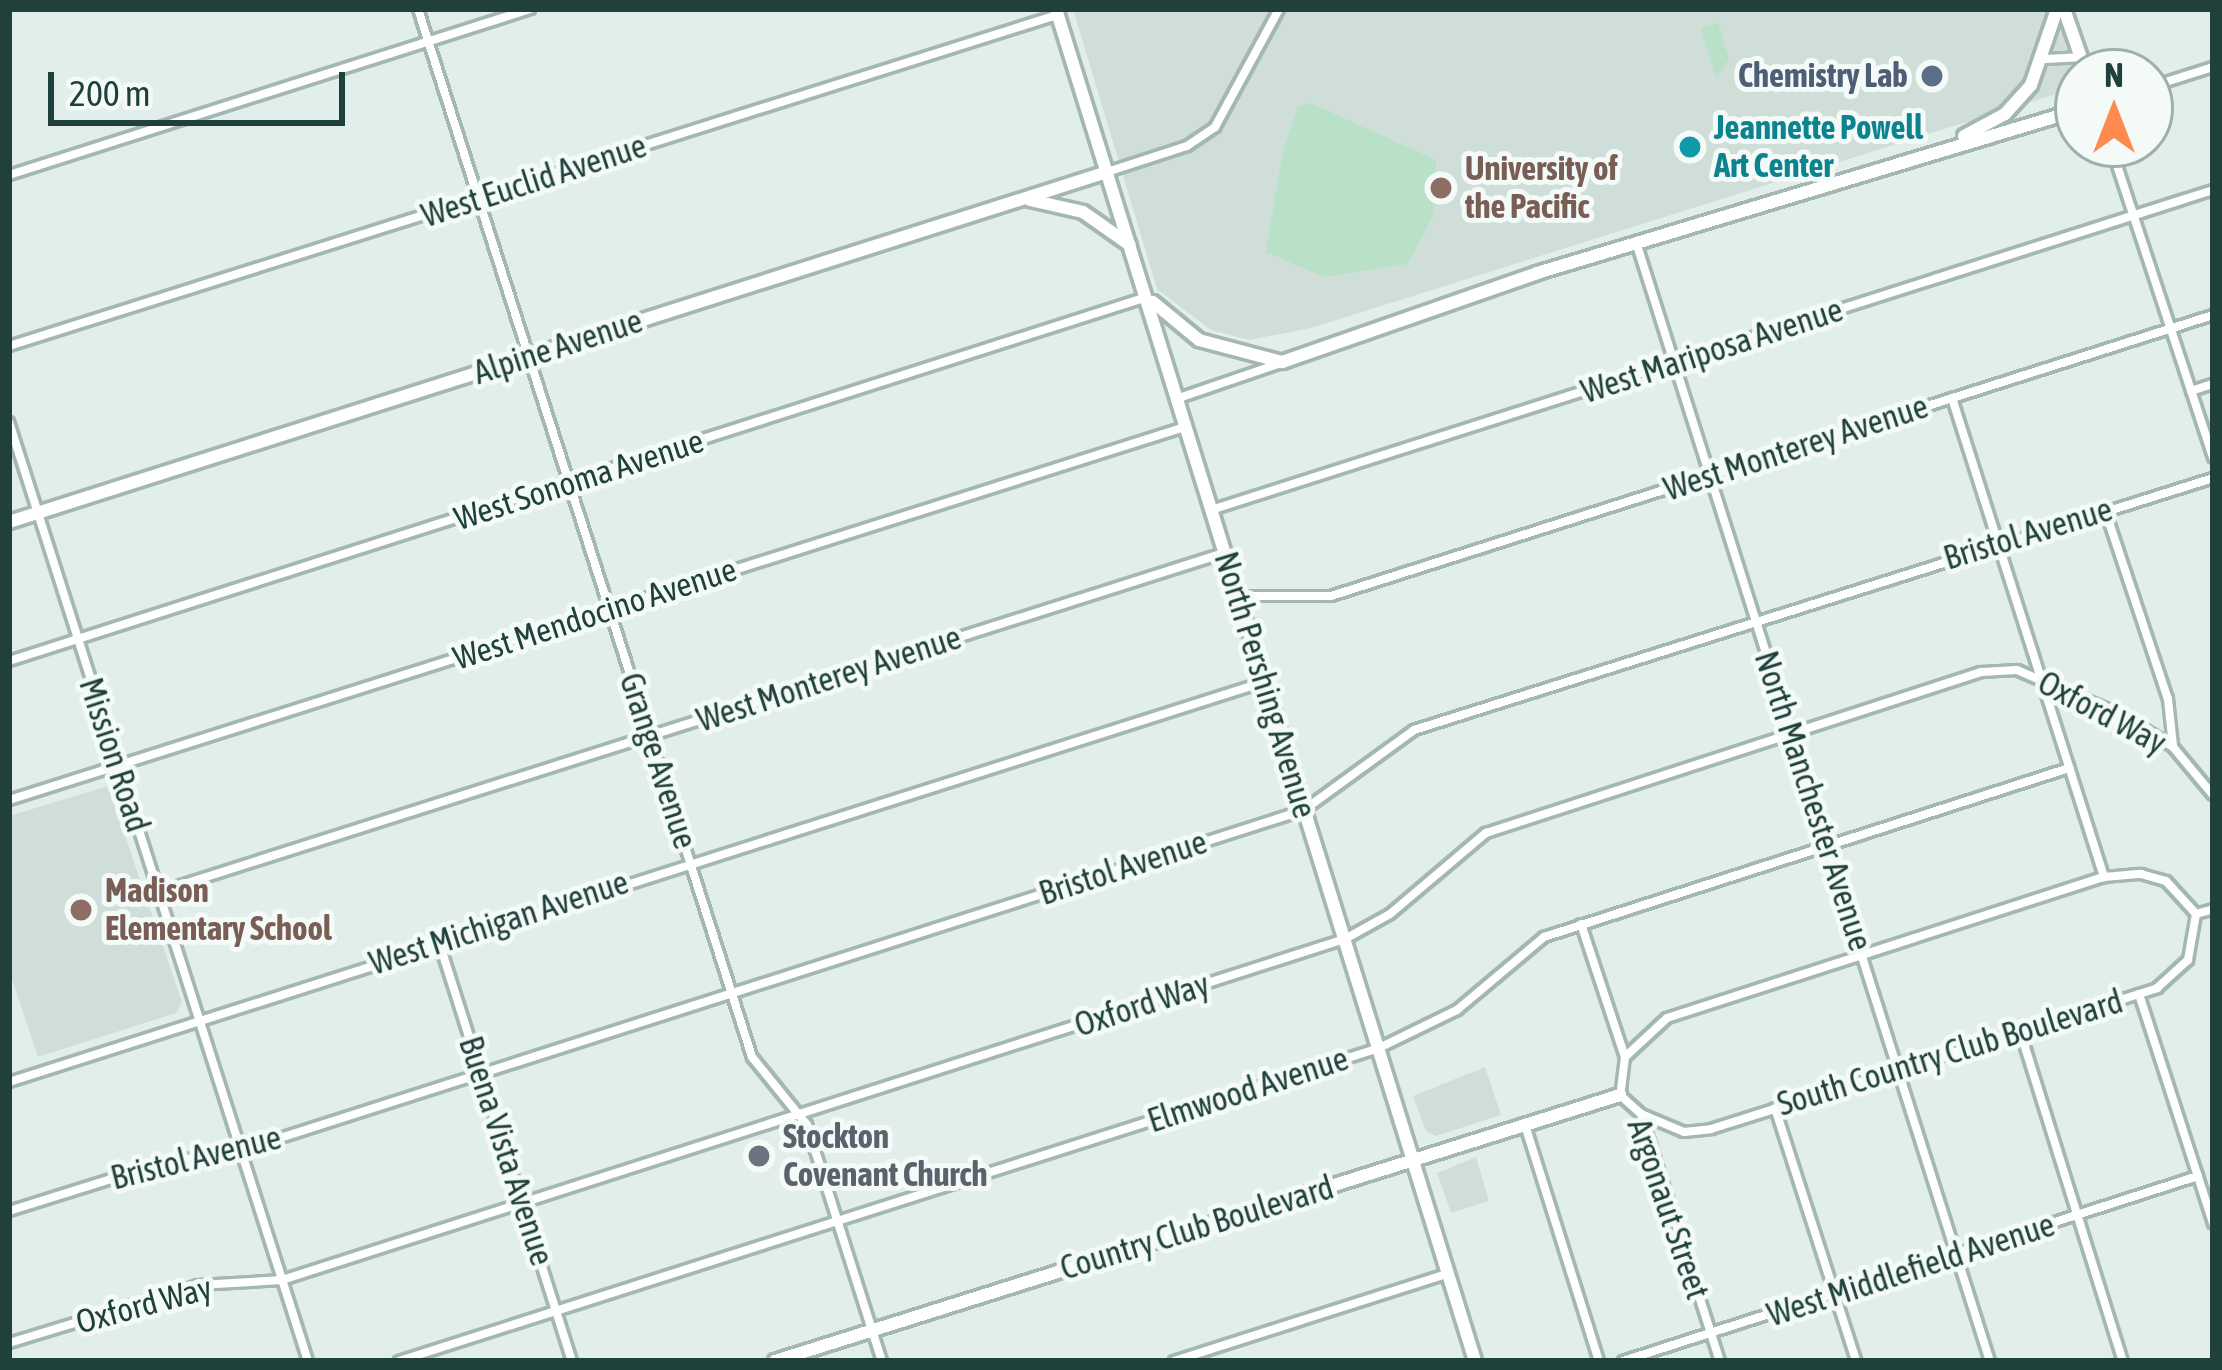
<!DOCTYPE html>
<style>
body{margin:0}
#map{position:relative;width:2222px;height:1370px;overflow:hidden;background:#e2eee9;font-family:"Asap Condensed",sans-serif}
div>[style]{position:absolute}
.built>*{inset:0;background:#d0ded9}
.green>*{inset:0;background:#b8e1c7}
.roads{filter:drop-shadow(3px 0 #a4b7b1) drop-shadow(-3px 0 #a4b7b1) drop-shadow(0 3px #a4b7b1) drop-shadow(0 -3px #a4b7b1)}
.street>*{height:8px;margin:-4px;padding:0 4px;transform-origin:4px;border-radius:4px;background:#fff}
.secondary>*{height:12px;margin:-6px;padding:0 6px;transform-origin:6px;border-radius:6px;background:#fff}
.dots>*{width:33px;height:33px;translate:-50% -50%;box-sizing:border-box;border:6px solid #f3faf7;border-radius:50%}
span{translate:-50% -50%;white-space:nowrap;text-align:center;line-height:1.15;-webkit-text-stroke:10px #f3faf7;paint-order:stroke}
.service-label{font-size:33px;color:#4e5e75;font-weight:700}
.right{translate:-100% -50%;text-align:right}
.culture-label{font-size:33px;color:#0d838f;font-weight:700}
.left{translate:0 -50%;text-align:left}
.education-label{font-size:33px;color:#785e54;font-weight:700}
.street-label{font-size:33px;color:#20413b}
.worship-label{font-size:33px;color:#5b616d;font-weight:700}
.frame{position:absolute;inset:0;border:12px solid #20413b;pointer-events:none}
.north{position:absolute;left:2054px;top:48px;width:120px;height:120px;box-sizing:border-box;background:#f3faf7;border:3px solid #9fb0ac;border-radius:50%;rotate:0deg;font-size:33px;font-weight:700;line-height:48px;text-align:center;color:#20413b}
.north::after{content:'';display:block;margin:auto;width:42px;height:54px;background:#ff8a4e;clip-path:polygon(50% 0,100% 100%,50% 72%,0 100%)}
.scale{position:absolute;left:48px;top:72px;width:297px;height:54px;box-sizing:border-box;border:6px solid #20413b;border-top:0;padding-left:15px;font-size:36px;line-height:42px;white-space:nowrap;color:#20413b;-webkit-text-stroke:9px #f3faf7;paint-order:stroke}
</style>
<div id="map">
<div class="built">
<i style="clip-path:polygon(1073px 9px,2056px 9px,2078px 87px,1311px 328px,1249px 340px,1211px 330px,1157px 289px)"></i>
<i style="clip-path:polygon(108px 786px,182px 1002px,176px 1013px,38px 1057px,9px 970px,9px 816px)"></i>
<i style="clip-path:polygon(1485px 1067px,1501px 1115px,1436px 1136px,1426px 1131px,1413px 1096px)"></i>
<i style="clip-path:polygon(1476px 1157px,1489px 1201px,1451px 1213px,1437px 1173px)"></i>
</div>
<div class="green">
<i style="clip-path:polygon(1718px 23px,1729px 59px,1716px 78px,1701px 28px)"></i>
<i style="clip-path:polygon(1310px 103px,1436px 160px,1434px 213px,1408px 264px,1324px 277px,1266px 252px,1283px 151px,1298px 107px)"></i>
</div>
<div class="roads">
<div class="street">
<i style="left:418px;top:9px;width:1100px;rotate:72.32deg"></i>
<i style="left:752px;top:1057px;width:87px;rotate:51deg"></i>
<i style="left:807px;top:1125px;width:248px;rotate:72.4deg"></i>
<i style="left:2046px;top:59px;width:33px;rotate:-3deg"></i>
<i style="left:2150px;top:87px;width:66px;rotate:-17.6deg"></i>
<i style="left:2110px;top:144px;width:330px;rotate:71.8deg"></i>
<i style="left:1107px;top:172px;width:84px;rotate:-18deg"></i>
<i style="left:1187px;top:146px;width:34px;rotate:-34deg"></i>
<i style="left:1215px;top:127px;width:134px;rotate:-61.5deg"></i>
<i style="left:9px;top:175px;width:547px;rotate:-17.67deg"></i>
<i style="left:1636px;top:242px;width:1174px;rotate:72.45deg"></i>
<i style="left:9px;top:346px;width:1099px;rotate:-17.53deg"></i>
<i style="left:2191px;top:391px;width:23px;rotate:-18deg"></i>
<i style="left:1952px;top:398px;width:503px;rotate:72.39deg"></i>
<i style="left:1176px;top:399px;width:111px;rotate:-18.9deg"></i>
<i style="left:9px;top:422px;width:985px;rotate:72.34deg"></i>
<i style="left:1211px;top:510px;width:1052px;rotate:-17.71deg"></i>
<i style="left:2105px;top:510px;width:199px;rotate:71.6deg"></i>
<i style="left:2168px;top:699px;width:47px;rotate:83.9deg"></i>
<i style="left:1239px;top:596px;width:92px"></i>
<i style="left:1331px;top:596px;width:926px;rotate:-17.67deg"></i>
<i style="left:9px;top:661px;width:1195px;rotate:-17.74deg"></i>
<i style="left:9px;top:800px;width:1231px;rotate:-17.6deg"></i>
<i style="left:159px;top:892px;width:1118px;rotate:-17.66deg"></i>
<i style="left:1581px;top:924px;width:140px;rotate:71.7deg"></i>
<i style="left:1625px;top:1057px;width:38px;rotate:97deg"></i>
<i style="left:1620px;top:1095px;width:28px;rotate:42deg"></i>
<i style="left:1641px;top:1114px;width:259px;rotate:72.3deg"></i>
<i style="left:439px;top:942px;width:440px;rotate:72.4deg"></i>
<i style="left:2139px;top:994px;width:241px;rotate:72.1deg"></i>
<i style="left:2020px;top:1031px;width:346px;rotate:72.7deg"></i>
<i style="left:1625px;top:1057px;width:57px;rotate:-42.9deg"></i>
<i style="left:1667px;top:1018px;width:459px;rotate:-17.9deg"></i>
<i style="left:2104px;top:877px;width:37px;rotate:-5deg"></i>
<i style="left:2141px;top:874px;width:26px;rotate:16deg"></i>
<i style="left:2166px;top:881px;width:45px;rotate:47.7deg"></i>
<i style="left:9px;top:1082px;width:1317px;rotate:-17.68deg"></i>
<i style="left:1775px;top:1108px;width:266px;rotate:72.2deg"></i>
<i style="left:1641px;top:1114px;width:47px;rotate:22.7deg"></i>
<i style="left:1684px;top:1132px;width:27px;rotate:-6deg"></i>
<i style="left:1711px;top:1129px;width:468px;rotate:-17.5deg"></i>
<i style="left:2157px;top:988px;width:42px;rotate:-42.1deg"></i>
<i style="left:2188px;top:960px;width:47px;rotate:-80.1deg"></i>
<i style="left:2196px;top:914px;width:18px;rotate:-16deg"></i>
<i style="left:1525px;top:1125px;width:247px;rotate:72.6deg"></i>
<i style="left:9px;top:1211px;width:154px;rotate:-17.4deg"></i>
<i style="left:156px;top:1165px;width:98px;rotate:-10.6deg"></i>
<i style="left:252px;top:1147px;width:1105px;rotate:-17.76deg"></i>
<i style="left:1304px;top:810px;width:136px;rotate:-36deg"></i>
<i style="left:1414px;top:730px;width:838px;rotate:-17.5deg"></i>
<i style="left:9px;top:1343px;width:199px;rotate:-17deg"></i>
<i style="left:199px;top:1285px;width:83px;rotate:-3.4deg"></i>
<i style="left:282px;top:1280px;width:1116px;rotate:-17.79deg"></i>
<i style="left:1345px;top:939px;width:51px;rotate:-29.1deg"></i>
<i style="left:1390px;top:914px;width:126px;rotate:-40.2deg"></i>
<i style="left:1486px;top:833px;width:521px;rotate:-18.02deg"></i>
<i style="left:1981px;top:672px;width:36px;rotate:-3deg"></i>
<i style="left:2017px;top:670px;width:113px;rotate:23.4deg"></i>
<i style="left:2121px;top:715px;width:61px;rotate:31.6deg"></i>
<i style="left:2173px;top:747px;width:62px;rotate:50.2deg"></i>
<i style="left:399px;top:1361px;width:1029px;rotate:-17.71deg"></i>
<i style="left:1379px;top:1048px;width:87px;rotate:-26deg"></i>
<i style="left:1457px;top:1010px;width:114px;rotate:-40deg"></i>
<i style="left:1544px;top:937px;width:552px;rotate:-17.84deg"></i>
<i style="left:1174px;top:1361px;width:286px;rotate:-17.7deg"></i>
<i style="left:1623px;top:1361px;width:604px;rotate:-17.84deg"></i>
</div>
<div class="secondary">
<i style="left:1056px;top:9px;width:1415px;rotate:72.78deg"></i>
<i style="left:2064px;top:9px;width:67px;rotate:70.8deg"></i>
<i style="left:1964px;top:136px;width:47px;rotate:-28.2deg"></i>
<i style="left:2005px;top:114px;width:39px;rotate:-48deg"></i>
<i style="left:2031px;top:85px;width:80px;rotate:-71.1deg"></i>
<i style="left:1030px;top:200px;width:54px;rotate:12.8deg"></i>
<i style="left:1083px;top:212px;width:57px;rotate:35.1deg"></i>
<i style="left:1153px;top:302px;width:60px;rotate:39.6deg"></i>
<i style="left:1199px;top:340px;width:86px;rotate:14.8deg"></i>
<i style="left:1282px;top:362px;width:270px;rotate:-19.2deg"></i>
<i style="left:1537px;top:273px;width:565px;rotate:-16.77deg"></i>
<i style="left:9px;top:522px;width:1152px;rotate:-17.68deg"></i>
<i style="left:775px;top:1361px;width:886px;rotate:-17.47deg"></i>
</div>
</div>
<div class="dots">
<i style="left:1932px;top:76px;background:#5c6f8a"></i>
<i style="left:1690px;top:147px;background:#0f9aa8"></i>
<i style="left:1441px;top:188px;background:#8d6e63"></i>
<i style="left:81px;top:910px;background:#8d6e63"></i>
<i style="left:759px;top:1156px;background:#6b7280"></i>
</div>
<div class="service-label">
<span class="right" style="left:1908px;top:76px">Chemistry Lab</span>
</div>
<div class="culture-label">
<span class="left" style="left:1714px;top:147px">Jeannette Powell<br>Art Center</span>
</div>
<div class="education-label">
<span class="left" style="left:1465px;top:188px">University of<br>the Pacific</span>
<span class="left" style="left:105px;top:910px">Madison<br>Elementary School</span>
</div>
<div class="street-label">
<span style="left:534px;top:181px;rotate:-18deg">West Euclid Avenue</span>
<span style="left:558px;top:347px;rotate:-18deg">Alpine Avenue</span>
<span style="left:1712px;top:351px;rotate:-18deg">West Mariposa Avenue</span>
<span style="left:1796px;top:448px;rotate:-18deg">West Monterey Avenue</span>
<span style="left:579px;top:480px;rotate:-18deg">West Sonoma Avenue</span>
<span style="left:2028px;top:534px;rotate:-17deg">Bristol Avenue</span>
<span style="left:595px;top:614px;rotate:-18deg">West Mendocino Avenue</span>
<span style="left:829px;top:679px;rotate:-18deg">West Monterey Avenue</span>
<span style="left:1265px;top:685px;rotate:73deg">North Pershing Avenue</span>
<span style="left:2102px;top:713px;rotate:28deg">Oxford Way</span>
<span style="left:114px;top:755px;rotate:72deg">Mission Road</span>
<span style="left:658px;top:761px;rotate:72deg">Grange Avenue</span>
<span style="left:1813px;top:801px;rotate:72deg">North Manchester Avenue</span>
<span style="left:1123px;top:868px;rotate:-18deg">Bristol Avenue</span>
<span style="left:499px;top:923px;rotate:-18deg">West Michigan Avenue</span>
<span style="left:1142px;top:1005px;rotate:-18deg">Oxford Way</span>
<span style="left:1950px;top:1053px;rotate:-17deg">South Country Club Boulevard</span>
<span style="left:1248px;top:1090px;rotate:-18deg">Elmwood Avenue</span>
<span style="left:506px;top:1151px;rotate:72deg">Buena Vista Avenue</span>
<span style="left:196px;top:1158px;rotate:-14deg">Bristol Avenue</span>
<span style="left:1668px;top:1209px;rotate:71deg">Argonaut Street</span>
<span style="left:1197px;top:1228px;rotate:-17deg">Country Club Boulevard</span>
<span style="left:1911px;top:1270px;rotate:-18deg">West Middlefield Avenue</span>
<span style="left:144px;top:1305px;rotate:-15deg">Oxford Way</span>
</div>
<div class="worship-label">
<span class="left" style="left:783px;top:1156px">Stockton<br>Covenant Church</span>
</div>
<div class="frame"></div>
<div class="north">N</div>
<div class="scale">200 m</div>
</div>
